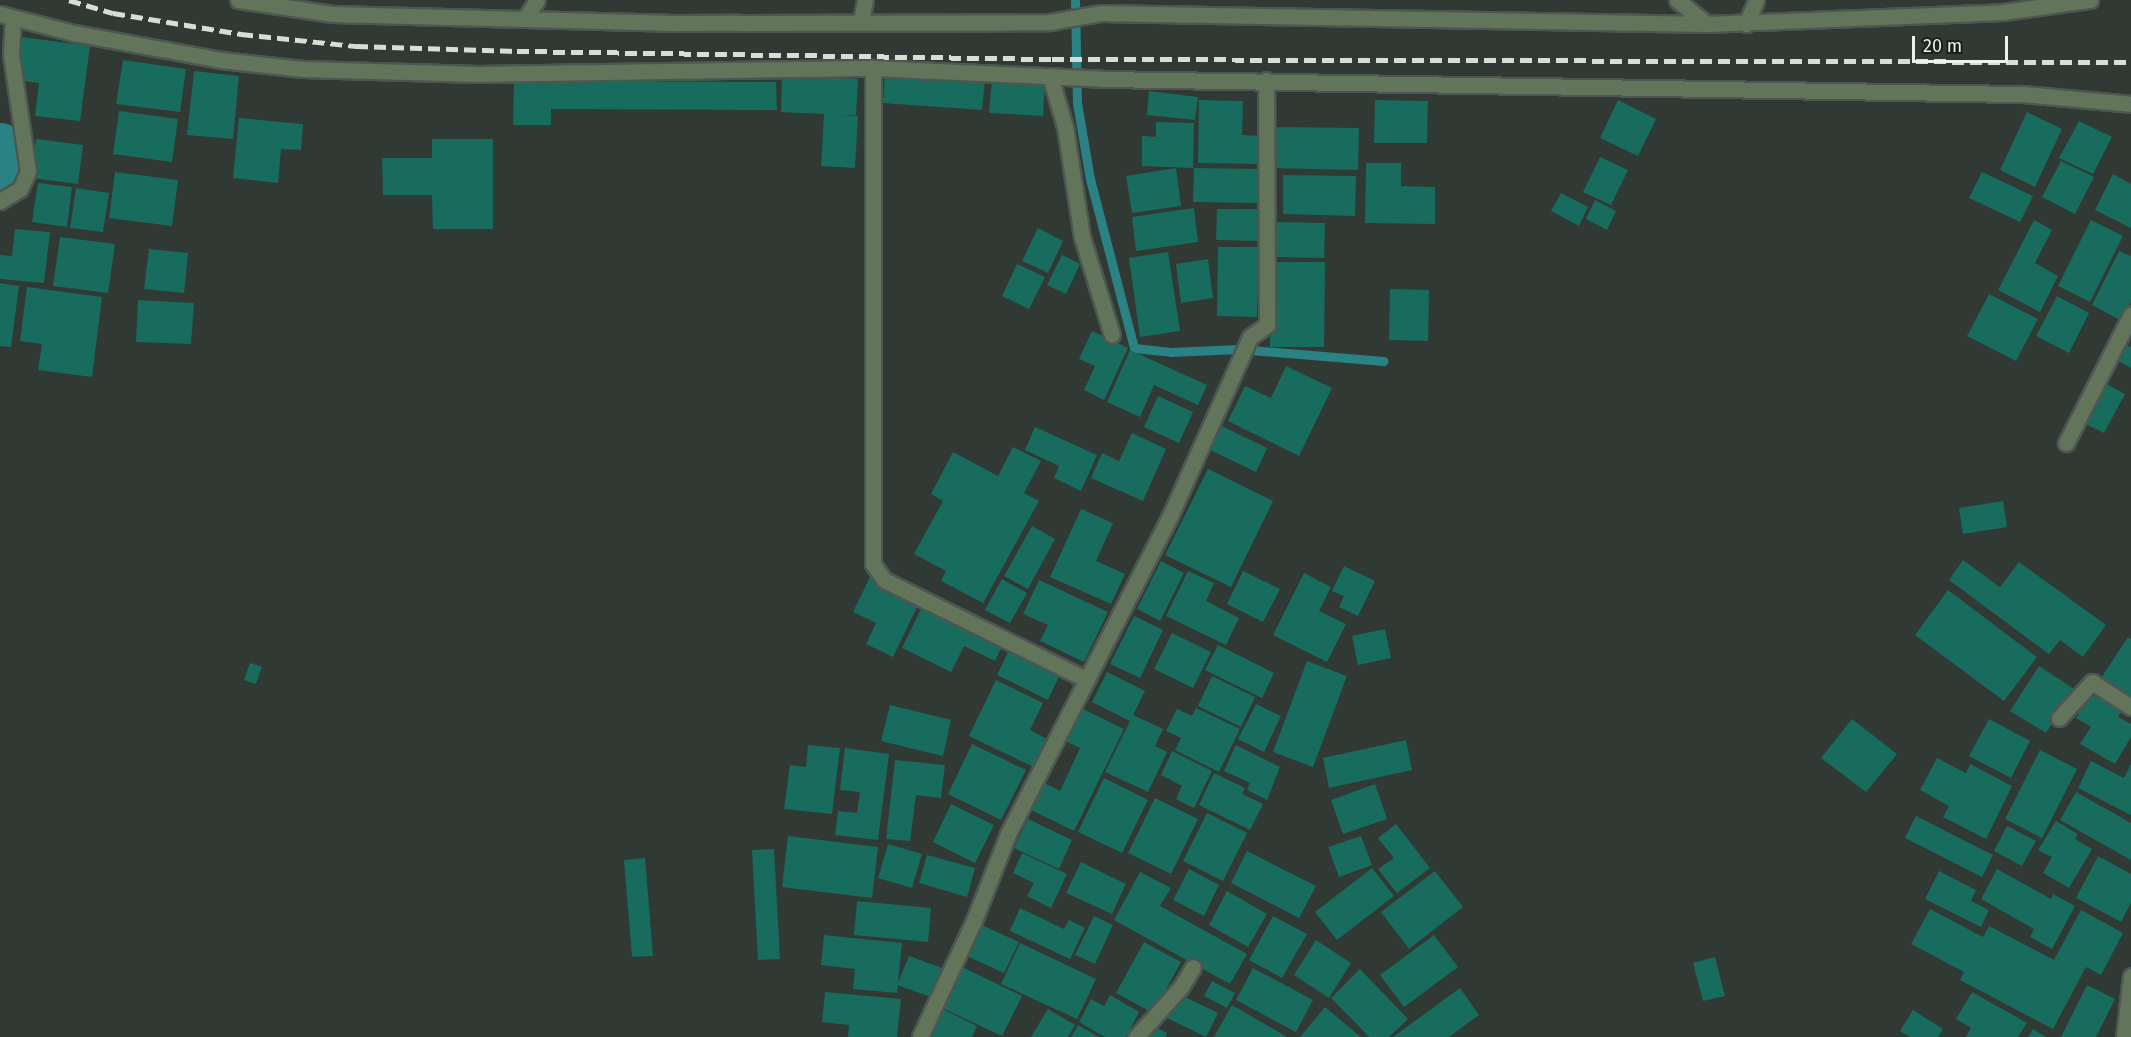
<!DOCTYPE html>
<style>
body{margin:0}
#map{position:relative;width:2131px;height:1037px;overflow:hidden;background:#303933;font-family:"Fira Sans",sans-serif}
div>[style]{position:absolute}
.stream>*{height:9px;margin:-4.5px;padding:0 4.5px;transform-origin:4.5px;border-radius:4.5px;background:#2b8285}
.river>*{height:58px;margin:-29px;padding:0 29px;transform-origin:29px;border-radius:29px;background:#2b8285}
.building>*{inset:0;background:#176c5d}
.roads{filter:drop-shadow(2px 0 #4e5651) drop-shadow(-2px 0 #4e5651) drop-shadow(0 2px #4e5651) drop-shadow(0 -2px #4e5651)}
.minor>*{height:15px;margin:-7.5px;padding:0 7.5px;transform-origin:7.5px;border-radius:7.5px;background:#62755b}
.rail>*{height:4.5px;margin-top:-2.25px;transform-origin:0;background:repeating-linear-gradient(90deg,#d7deda 0 12px,transparent 0 18px)}
span{translate:-50% -50%;white-space:nowrap;text-align:center;line-height:1.15;-webkit-text-stroke:4.5px #1b1f1c;paint-order:stroke}
.scale{position:absolute;left:1912px;top:36px;width:96px;height:27px;box-sizing:border-box;border:3px solid #ebf1ed;border-top:0;padding-left:8px;font-size:18px;line-height:21px;white-space:nowrap;color:#ebf1ed;-webkit-text-stroke:4px #1b1f1c;paint-order:stroke}
</style>
<div id="map">
<div class="stream">
<i style="left:1075px;top:0;width:103px;rotate:88.9deg"></i>
<i style="left:1077px;top:103px;width:77px;rotate:80.3deg"></i>
<i style="left:1090px;top:179px;width:175px;rotate:75.4deg"></i>
<i style="left:1134px;top:348px;width:37px;rotate:6deg"></i>
<i style="left:1171px;top:352px;width:67px;rotate:-2.6deg"></i>
<i style="left:1238px;top:349px;width:146px;rotate:4.7deg"></i>
</div>
<div class="river">
<i style="left:0;top:152px;width:17px;rotate:90deg"></i>
</div>
<div class="building">
<i style="clip-path:polygon(22px 37px,90px 46px,80px 121px,35px 116px,39px 83px,16px 80px)"></i>
<i style="clip-path:polygon(123px 60px,186px 69px,180px 112px,116px 104px)"></i>
<i style="clip-path:polygon(194px 71px,239px 76px,233px 139px,187px 135px)"></i>
<i style="clip-path:polygon(885px 71px,985px 78px,982px 110px,883px 103px)"></i>
<i style="clip-path:polygon(782px 76px,858px 79px,856px 115px,841px 115px,858px 116px,855px 168px,821px 166px,824px 114px,781px 112px)"></i>
<i style="clip-path:polygon(992px 79px,1045px 82px,1043px 116px,989px 113px)"></i>
<i style="clip-path:polygon(514px 81px,776px 82px,777px 110px,551px 109px,551px 125px,513px 125px)"></i>
<i style="clip-path:polygon(1149px 91px,1198px 97px,1195px 120px,1147px 115px)"></i>
<i style="clip-path:polygon(1199px 100px,1243px 101px,1242px 135px,1261px 136px,1260px 164px,1198px 163px)"></i>
<i style="clip-path:polygon(1375px 100px,1428px 101px,1427px 143px,1374px 143px)"></i>
<i style="clip-path:polygon(1618px 100px,1656px 119px,1638px 156px,1600px 138px)"></i>
<i style="clip-path:polygon(119px 111px,178px 119px,172px 162px,113px 154px)"></i>
<i style="clip-path:polygon(2027px 112px,2062px 129px,2035px 187px,2000px 170px)"></i>
<i style="clip-path:polygon(239px 118px,303px 124px,301px 150px,281px 149px,278px 183px,233px 178px)"></i>
<i style="clip-path:polygon(2079px 121px,2112px 137px,2093px 174px,2059px 158px)"></i>
<i style="clip-path:polygon(1156px 122px,1194px 123px,1193px 168px,1142px 166px,1142px 136px,1156px 137px)"></i>
<i style="clip-path:polygon(1271px 127px,1359px 128px,1358px 170px,1270px 168px)"></i>
<i style="clip-path:polygon(36px 139px,83px 145px,78px 184px,31px 178px)"></i>
<i style="clip-path:polygon(432px 139px,493px 139px,493px 229px,433px 229px,432px 195px,383px 195px,382px 158px,432px 158px)"></i>
<i style="clip-path:polygon(1600px 157px,1628px 170px,1611px 205px,1583px 192px)"></i>
<i style="clip-path:polygon(2061px 161px,2094px 177px,2075px 214px,2042px 197px)"></i>
<i style="clip-path:polygon(1366px 163px,1401px 163px,1401px 186px,1435px 187px,1435px 224px,1365px 223px)"></i>
<i style="clip-path:polygon(1176px 168px,1181px 206px,1132px 213px,1126px 176px)"></i>
<i style="clip-path:polygon(1194px 168px,1260px 169px,1259px 203px,1193px 202px)"></i>
<i style="clip-path:polygon(115px 172px,178px 180px,172px 226px,109px 218px)"></i>
<i style="clip-path:polygon(1982px 172px,2033px 196px,2020px 222px,1969px 198px)"></i>
<i style="clip-path:polygon(2113px 174px,2131px 184px,2131px 228px,2095px 210px)"></i>
<i style="clip-path:polygon(1283px 175px,1356px 176px,1355px 216px,1283px 214px)"></i>
<i style="clip-path:polygon(38px 183px,72px 187px,67px 227px,32px 222px)"></i>
<i style="clip-path:polygon(76px 188px,109px 193px,103px 232px,70px 228px)"></i>
<i style="clip-path:polygon(1561px 193px,1588px 207px,1579px 226px,1551px 211px)"></i>
<i style="clip-path:polygon(1595px 200px,1616px 211px,1607px 230px,1586px 219px)"></i>
<i style="clip-path:polygon(1194px 208px,1198px 242px,1136px 251px,1132px 217px)"></i>
<i style="clip-path:polygon(1217px 209px,1259px 209px,1259px 241px,1216px 240px)"></i>
<i style="clip-path:polygon(2034px 220px,2052px 230px,2035px 263px,2058px 276px,2040px 312px,1998px 290px)"></i>
<i style="clip-path:polygon(2091px 220px,2123px 236px,2090px 302px,2058px 286px)"></i>
<i style="clip-path:polygon(1276px 222px,1325px 223px,1324px 258px,1275px 257px)"></i>
<i style="clip-path:polygon(1038px 228px,1063px 241px,1048px 273px,1022px 261px)"></i>
<i style="clip-path:polygon(15px 229px,50px 232px,44px 283px,0 279px,0 255px,12px 256px)"></i>
<i style="clip-path:polygon(60px 237px,115px 244px,108px 293px,53px 286px)"></i>
<i style="clip-path:polygon(1218px 247px,1259px 247px,1257px 317px,1217px 316px)"></i>
<i style="clip-path:polygon(149px 249px,188px 253px,184px 293px,144px 289px)"></i>
<i style="clip-path:polygon(2119px 251px,2131px 256px,2131px 302px,2122px 321px,2092px 305px)"></i>
<i style="clip-path:polygon(1168px 252px,1180px 331px,1140px 337px,1129px 258px)"></i>
<i style="clip-path:polygon(1062px 255px,1080px 264px,1066px 294px,1047px 285px)"></i>
<i style="clip-path:polygon(1208px 259px,1213px 298px,1181px 303px,1176px 264px)"></i>
<i style="clip-path:polygon(1272px 262px,1325px 262px,1324px 347px,1270px 347px)"></i>
<i style="clip-path:polygon(1017px 264px,1045px 277px,1029px 309px,1002px 296px)"></i>
<i style="clip-path:polygon(0 283px,19px 286px,11px 347px,0 346px)"></i>
<i style="clip-path:polygon(27px 287px,102px 297px,92px 377px,38px 370px,42px 344px,20px 341px)"></i>
<i style="clip-path:polygon(1390px 289px,1429px 290px,1428px 341px,1389px 340px)"></i>
<i style="clip-path:polygon(1989px 294px,2038px 319px,2016px 361px,1967px 336px)"></i>
<i style="clip-path:polygon(2057px 296px,2089px 313px,2069px 353px,2036px 336px)"></i>
<i style="clip-path:polygon(138px 300px,194px 303px,191px 344px,136px 342px)"></i>
<i style="clip-path:polygon(1092px 331px,1128px 348px,1104px 400px,1084px 390px,1095px 366px,1079px 359px)"></i>
<i style="clip-path:polygon(2124px 344px,2131px 347px,2131px 368px,2116px 360px)"></i>
<i style="clip-path:polygon(1130px 350px,1207px 385px,1198px 405px,1154px 385px,1140px 417px,1107px 402px)"></i>
<i style="clip-path:polygon(1286px 366px,1332px 388px,1299px 456px,1228px 421px,1245px 386px,1271px 398px)"></i>
<i style="clip-path:polygon(2103px 382px,2125px 394px,2104px 433px,2083px 423px)"></i>
<i style="clip-path:polygon(1158px 396px,1193px 412px,1179px 443px,1144px 427px)"></i>
<i style="clip-path:polygon(1222px 426px,1267px 448px,1256px 472px,1210px 450px)"></i>
<i style="clip-path:polygon(1035px 427px,1097px 455px,1081px 491px,1054px 478px,1059px 466px,1025px 450px)"></i>
<i style="clip-path:polygon(1132px 433px,1166px 449px,1143px 501px,1091px 478px,1102px 453px,1119px 461px)"></i>
<i style="clip-path:polygon(1013px 447px,1041px 461px,1024px 493px,1039px 501px,983px 603px,941px 581px,946px 571px,914px 554px,943px 501px,931px 494px,953px 452px,998px 476px)"></i>
<i style="clip-path:polygon(1208px 469px,1273px 501px,1231px 587px,1165px 555px)"></i>
<i style="clip-path:polygon(2003px 501px,2007px 527px,1963px 534px,1959px 508px)"></i>
<i style="clip-path:polygon(1081px 509px,1113px 523px,1096px 561px,1125px 574px,1111px 604px,1050px 577px)"></i>
<i style="clip-path:polygon(1032px 526px,1055px 539px,1028px 589px,1004px 576px)"></i>
<i style="clip-path:polygon(1963px 560px,2000px 587px,2019px 562px,2106px 625px,2083px 657px,2060px 640px,2049px 654px,1949px 580px)"></i>
<i style="clip-path:polygon(1161px 561px,1184px 573px,1160px 621px,1137px 609px)"></i>
<i style="clip-path:polygon(1344px 566px,1375px 581px,1358px 616px,1339px 607px,1344px 596px,1332px 591px)"></i>
<i style="clip-path:polygon(1188px 571px,1214px 583px,1206px 601px,1239px 618px,1226px 645px,1166px 616px)"></i>
<i style="clip-path:polygon(1243px 571px,1280px 589px,1263px 622px,1227px 604px)"></i>
<i style="clip-path:polygon(1304px 573px,1331px 587px,1319px 611px,1346px 624px,1327px 662px,1273px 635px)"></i>
<i style="clip-path:polygon(870px 577px,920px 601px,893px 657px,866px 644px,876px 623px,853px 612px)"></i>
<i style="clip-path:polygon(1002px 579px,1027px 593px,1010px 623px,985px 610px)"></i>
<i style="clip-path:polygon(1039px 580px,1108px 612px,1084px 662px,1040px 641px,1048px 625px,1023px 614px)"></i>
<i style="clip-path:polygon(1948px 590px,2037px 657px,2004px 701px,1915px 635px)"></i>
<i style="clip-path:polygon(924px 603px,1004px 642px,995px 661px,964px 646px,951px 672px,902px 648px)"></i>
<i style="clip-path:polygon(1134px 616px,1163px 630px,1140px 678px,1110px 664px)"></i>
<i style="clip-path:polygon(1385px 629px,1391px 658px,1358px 665px,1352px 636px)"></i>
<i style="clip-path:polygon(1172px 633px,1211px 652px,1193px 688px,1154px 669px)"></i>
<i style="clip-path:polygon(2128px 637px,2131px 639px,2131px 697px,2101px 678px)"></i>
<i style="clip-path:polygon(1218px 645px,1274px 673px,1262px 698px,1205px 670px)"></i>
<i style="clip-path:polygon(1010px 648px,1061px 672px,1048px 700px,997px 675px)"></i>
<i style="clip-path:polygon(1307px 661px,1347px 676px,1313px 767px,1273px 752px)"></i>
<i style="clip-path:polygon(250px 663px,262px 667px,256px 684px,244px 680px)"></i>
<i style="clip-path:polygon(2039px 666px,2074px 689px,2046px 733px,2010px 711px)"></i>
<i style="clip-path:polygon(1107px 672px,1145px 691px,1133px 715px,1163px 729px,1155px 746px,1167px 752px,1148px 792px,1105px 772px,1130px 721px,1092px 702px)"></i>
<i style="clip-path:polygon(1212px 676px,1255px 697px,1241px 727px,1198px 706px)"></i>
<i style="clip-path:polygon(996px 680px,1043px 703px,1030px 730px,1051px 741px,1038px 769px,969px 736px)"></i>
<i style="clip-path:polygon(2091px 692px,2122px 710px,2118px 717px,2131px 724px,2131px 737px,2115px 764px,2080px 744px,2091px 727px,2076px 718px)"></i>
<i style="clip-path:polygon(1256px 704px,1281px 716px,1264px 752px,1238px 739px)"></i>
<i style="clip-path:polygon(890px 705px,951px 720px,943px 756px,881px 741px)"></i>
<i style="clip-path:polygon(1079px 707px,1124px 729px,1074px 831px,1029px 809px,1042px 782px,1060px 791px,1080px 748px,1063px 740px)"></i>
<i style="clip-path:polygon(1196px 708px,1240px 729px,1219px 772px,1175px 750px,1181px 738px,1166px 731px,1177px 709px,1192px 716px)"></i>
<i style="clip-path:polygon(1852px 719px,1897px 754px,1866px 792px,1821px 758px)"></i>
<i style="clip-path:polygon(1989px 719px,2030px 741px,2011px 778px,1969px 756px)"></i>
<i style="clip-path:polygon(1406px 740px,1412px 770px,1329px 788px,1323px 758px)"></i>
<i style="clip-path:polygon(972px 744px,1026px 770px,1001px 820px,948px 794px)"></i>
<i style="clip-path:polygon(808px 745px,840px 748px,832px 814px,784px 809px,790px 765px,806px 767px)"></i>
<i style="clip-path:polygon(1236px 745px,1280px 767px,1267px 800px,1247px 790px,1250px 783px,1224px 771px)"></i>
<i style="clip-path:polygon(845px 748px,889px 754px,878px 840px,835px 835px,838px 811px,857px 813px,860px 792px,840px 790px)"></i>
<i style="clip-path:polygon(2040px 750px,2077px 769px,2042px 838px,2005px 819px)"></i>
<i style="clip-path:polygon(1172px 751px,1212px 771px,1194px 808px,1176px 799px,1182px 786px,1161px 775px)"></i>
<i style="clip-path:polygon(1937px 758px,1966px 773px,1970px 764px,2012px 786px,1986px 839px,1943px 817px,1949px 806px,1920px 790px)"></i>
<i style="clip-path:polygon(895px 760px,945px 765px,941px 798px,916px 795px,910px 841px,886px 839px)"></i>
<i style="clip-path:polygon(2091px 761px,2124px 778px,2131px 764px,2131px 815px,2078px 788px)"></i>
<i style="clip-path:polygon(1214px 773px,1245px 788px,1242px 794px,1263px 804px,1250px 830px,1199px 805px)"></i>
<i style="clip-path:polygon(1104px 778px,1148px 800px,1122px 853px,1078px 832px)"></i>
<i style="clip-path:polygon(1375px 784px,1387px 819px,1343px 834px,1331px 800px)"></i>
<i style="clip-path:polygon(2076px 792px,2131px 823px,2131px 860px,2060px 820px)"></i>
<i style="clip-path:polygon(1155px 798px,1198px 819px,1171px 874px,1128px 853px)"></i>
<i style="clip-path:polygon(951px 804px,994px 825px,975px 863px,933px 842px)"></i>
<i style="clip-path:polygon(1207px 813px,1247px 833px,1223px 881px,1183px 861px)"></i>
<i style="clip-path:polygon(1916px 816px,1993px 855px,1982px 877px,1905px 838px)"></i>
<i style="clip-path:polygon(1028px 819px,1072px 840px,1059px 869px,1014px 848px)"></i>
<i style="clip-path:polygon(2056px 821px,2078px 834px,2075px 839px,2092px 849px,2069px 888px,2043px 873px,2052px 857px,2038px 850px)"></i>
<i style="clip-path:polygon(1396px 824px,1430px 868px,1397px 893px,1378px 869px,1394px 858px,1378px 838px)"></i>
<i style="clip-path:polygon(2007px 826px,2036px 841px,2022px 866px,1994px 851px)"></i>
<i style="clip-path:polygon(788px 836px,878px 847px,872px 898px,782px 887px)"></i>
<i style="clip-path:polygon(1361px 836px,1372px 865px,1339px 877px,1328px 847px)"></i>
<i style="clip-path:polygon(888px 844px,922px 854px,912px 888px,878px 878px)"></i>
<i style="clip-path:polygon(774px 849px,780px 959px,758px 960px,752px 850px)"></i>
<i style="clip-path:polygon(1247px 851px,1316px 886px,1299px 918px,1231px 883px)"></i>
<i style="clip-path:polygon(1022px 853px,1067px 874px,1051px 908px,1027px 896px,1034px 883px,1013px 873px)"></i>
<i style="clip-path:polygon(927px 855px,975px 868px,967px 897px,919px 883px)"></i>
<i style="clip-path:polygon(2098px 856px,2131px 874px,2131px 903px,2121px 922px,2076px 898px)"></i>
<i style="clip-path:polygon(645px 858px,653px 956px,632px 957px,624px 860px)"></i>
<i style="clip-path:polygon(1081px 862px,1126px 884px,1112px 914px,1066px 893px)"></i>
<i style="clip-path:polygon(1372px 868px,1394px 896px,1337px 940px,1315px 912px)"></i>
<i style="clip-path:polygon(1189px 869px,1219px 885px,1204px 916px,1173px 900px)"></i>
<i style="clip-path:polygon(1997px 869px,2051px 899px,2053px 894px,2075px 906px,2052px 949px,2030px 937px,2034px 929px,1981px 899px)"></i>
<i style="clip-path:polygon(1435px 871px,1463px 907px,1409px 949px,1381px 912px)"></i>
<i style="clip-path:polygon(1939px 871px,1976px 890px,1971px 901px,1989px 910px,1981px 927px,1925px 899px)"></i>
<i style="clip-path:polygon(1140px 872px,1171px 888px,1160px 906px,1247px 954px,1230px 984px,1114px 920px)"></i>
<i style="clip-path:polygon(1227px 891px,1267px 914px,1248px 947px,1209px 925px)"></i>
<i style="clip-path:polygon(857px 901px,931px 908px,928px 942px,854px 935px)"></i>
<i style="clip-path:polygon(1020px 908px,1064px 929px,1069px 920px,1085px 928px,1070px 959px,1010px 931px)"></i>
<i style="clip-path:polygon(1930px 909px,1983px 937px,1989px 926px,2054px 960px,2081px 910px,2123px 933px,2101px 975px,2086px 967px,2053px 1029px,1960px 980px,1964px 972px,1911px 944px)"></i>
<i style="clip-path:polygon(1094px 916px,1113px 925px,1095px 964px,1075px 955px)"></i>
<i style="clip-path:polygon(1273px 916px,1307px 934px,1282px 978px,1249px 960px)"></i>
<i style="clip-path:polygon(977px 923px,1019px 942px,1004px 973px,962px 954px)"></i>
<i style="clip-path:polygon(824px 935px,902px 943px,897px 993px,853px 989px,855px 969px,821px 965px)"></i>
<i style="clip-path:polygon(1434px 935px,1458px 967px,1404px 1007px,1380px 975px)"></i>
<i style="clip-path:polygon(1316px 940px,1351px 963px,1329px 998px,1294px 975px)"></i>
<i style="clip-path:polygon(1144px 942px,1181px 962px,1153px 1013px,1116px 993px)"></i>
<i style="clip-path:polygon(1020px 943px,1096px 979px,1077px 1019px,1001px 984px)"></i>
<i style="clip-path:polygon(909px 956px,942px 968px,931px 997px,897px 985px)"></i>
<i style="clip-path:polygon(1715px 957px,1725px 996px,1703px 1001px,1693px 963px)"></i>
<i style="clip-path:polygon(960px 966px,1022px 996px,1002px 1036px,940px 1007px)"></i>
<i style="clip-path:polygon(1253px 968px,1313px 1000px,1296px 1032px,1236px 1000px)"></i>
<i style="clip-path:polygon(1360px 969px,1408px 1019px,1389px 1037px,1369px 1037px,1331px 998px)"></i>
<i style="clip-path:polygon(1212px 981px,1235px 993px,1227px 1008px,1204px 996px)"></i>
<i style="clip-path:polygon(2087px 985px,2115px 999px,2096px 1037px,2061px 1037px)"></i>
<i style="clip-path:polygon(1460px 988px,1479px 1015px,1449px 1037px,1393px 1037px)"></i>
<i style="clip-path:polygon(825px 992px,901px 999px,897px 1037px,848px 1037px,849px 1025px,822px 1022px)"></i>
<i style="clip-path:polygon(1972px 992px,2027px 1023px,2018px 1037px,1966px 1037px,1971px 1028px,1956px 1019px)"></i>
<i style="clip-path:polygon(1179px 994px,1218px 1013px,1206px 1037px,1167px 1018px)"></i>
<i style="clip-path:polygon(1110px 995px,1139px 1012px,1126px 1037px,1105px 1037px,1079px 1022px,1091px 999px,1104px 1006px)"></i>
<i style="clip-path:polygon(1232px 1005px,1287px 1037px,1214px 1037px)"></i>
<i style="clip-path:polygon(1325px 1007px,1361px 1037px,1300px 1037px)"></i>
<i style="clip-path:polygon(940px 1008px,977px 1026px,972px 1037px,926px 1037px)"></i>
<i style="clip-path:polygon(1048px 1009px,1075px 1025px,1068px 1037px,1031px 1037px)"></i>
<i style="clip-path:polygon(1913px 1010px,1943px 1029px,1938px 1037px,1910px 1037px,1900px 1031px)"></i>
<i style="clip-path:polygon(1150px 1024px,1167px 1033px,1165px 1037px,1143px 1037px)"></i>
<i style="clip-path:polygon(1078px 1025px,1099px 1037px,1071px 1037px)"></i>
<i style="clip-path:polygon(2033px 1029px,2046px 1037px,2028px 1037px)"></i>
</div>
<div class="roads">
<div class="minor">
<i style="left:238px;top:0;width:96px;rotate:8.4deg"></i>
<i style="left:333px;top:14px;width:335px;rotate:1.5deg"></i>
<i style="left:668px;top:23px;width:382px;rotate:-0.1deg"></i>
<i style="left:1050px;top:22px;width:52px;rotate:-10deg"></i>
<i style="left:1101px;top:13px;width:606px;rotate:1.04deg"></i>
<i style="left:1707px;top:24px;width:296px;rotate:-2.3deg"></i>
<i style="left:2003px;top:12px;width:88px;rotate:-7.9deg"></i>
<i style="left:1677px;top:0;width:38px;rotate:39deg"></i>
<i style="left:0;top:14px;width:76px;rotate:14.4deg"></i>
<i style="left:74px;top:33px;width:149px;rotate:10.4deg"></i>
<i style="left:221px;top:60px;width:82px;rotate:6.3deg"></i>
<i style="left:303px;top:69px;width:176px;rotate:1.6deg"></i>
<i style="left:479px;top:74px;width:394px;rotate:-0.9deg"></i>
<i style="left:873px;top:68px;width:230px;rotate:2.7deg"></i>
<i style="left:1103px;top:79px;width:919px;rotate:0.94deg"></i>
<i style="left:2022px;top:94px;width:109px;rotate:5.2deg"></i>
<i style="left:526px;top:17px;width:20px;rotate:-57deg"></i>
<i style="left:861px;top:21px;width:21px;rotate:-79deg"></i>
<i style="left:1746px;top:24px;width:26px;rotate:-67deg"></i>
<i style="left:873px;top:68px;width:496px;rotate:90deg"></i>
<i style="left:873px;top:564px;width:19px;rotate:55deg"></i>
<i style="left:884px;top:580px;width:226px;rotate:26.2deg"></i>
<i style="left:1050px;top:76px;width:53px;rotate:73.6deg"></i>
<i style="left:1065px;top:127px;width:111px;rotate:81.2deg"></i>
<i style="left:1082px;top:237px;width:102px;rotate:73deg"></i>
<i style="left:0;top:201px;width:23px;rotate:-31deg"></i>
<i style="left:20px;top:189px;width:20px;rotate:-66deg"></i>
<i style="left:28px;top:171px;width:118px;rotate:-98.3deg"></i>
<i style="left:11px;top:54px;width:36px;rotate:-87deg"></i>
<i style="left:2066px;top:443px;width:144px;rotate:-63.1deg"></i>
<i style="left:2059px;top:718px;width:49px;rotate:-47.5deg"></i>
<i style="left:2092px;top:682px;width:46px;rotate:32.7deg"></i>
<i style="left:920px;top:1037px;width:126px;rotate:-65.1deg"></i>
<i style="left:973px;top:923px;width:96px;rotate:-68.5deg"></i>
<i style="left:1008px;top:834px;width:357px;rotate:-63deg"></i>
<i style="left:1170px;top:516px;width:196px;rotate:-65.9deg"></i>
<i style="left:1250px;top:337px;width:21px;rotate:-35deg"></i>
<i style="left:1267px;top:325px;width:245px;rotate:-90.2deg"></i>
<i style="left:1136px;top:1037px;width:67px;rotate:-48deg"></i>
<i style="left:1181px;top:987px;width:23px;rotate:-59deg"></i>
<i style="left:2124px;top:1037px;width:61px;rotate:-83.5deg"></i>
</div>
</div>
<div class="rail">
<i style="left:69px;top:0;width:46px;rotate:16.5deg"></i>
<i style="left:113px;top:13px;width:130px;rotate:9.3deg"></i>
<i style="left:241px;top:34px;width:116px;rotate:6deg"></i>
<i style="left:356px;top:46px;width:161px;rotate:1.8deg"></i>
<i style="left:517px;top:51px;width:535px;rotate:0.86deg"></i>
<i style="left:1052px;top:59px;width:1079px;rotate:0.16deg"></i>
</div>
<div class="scale">20 m</div>
</div>
